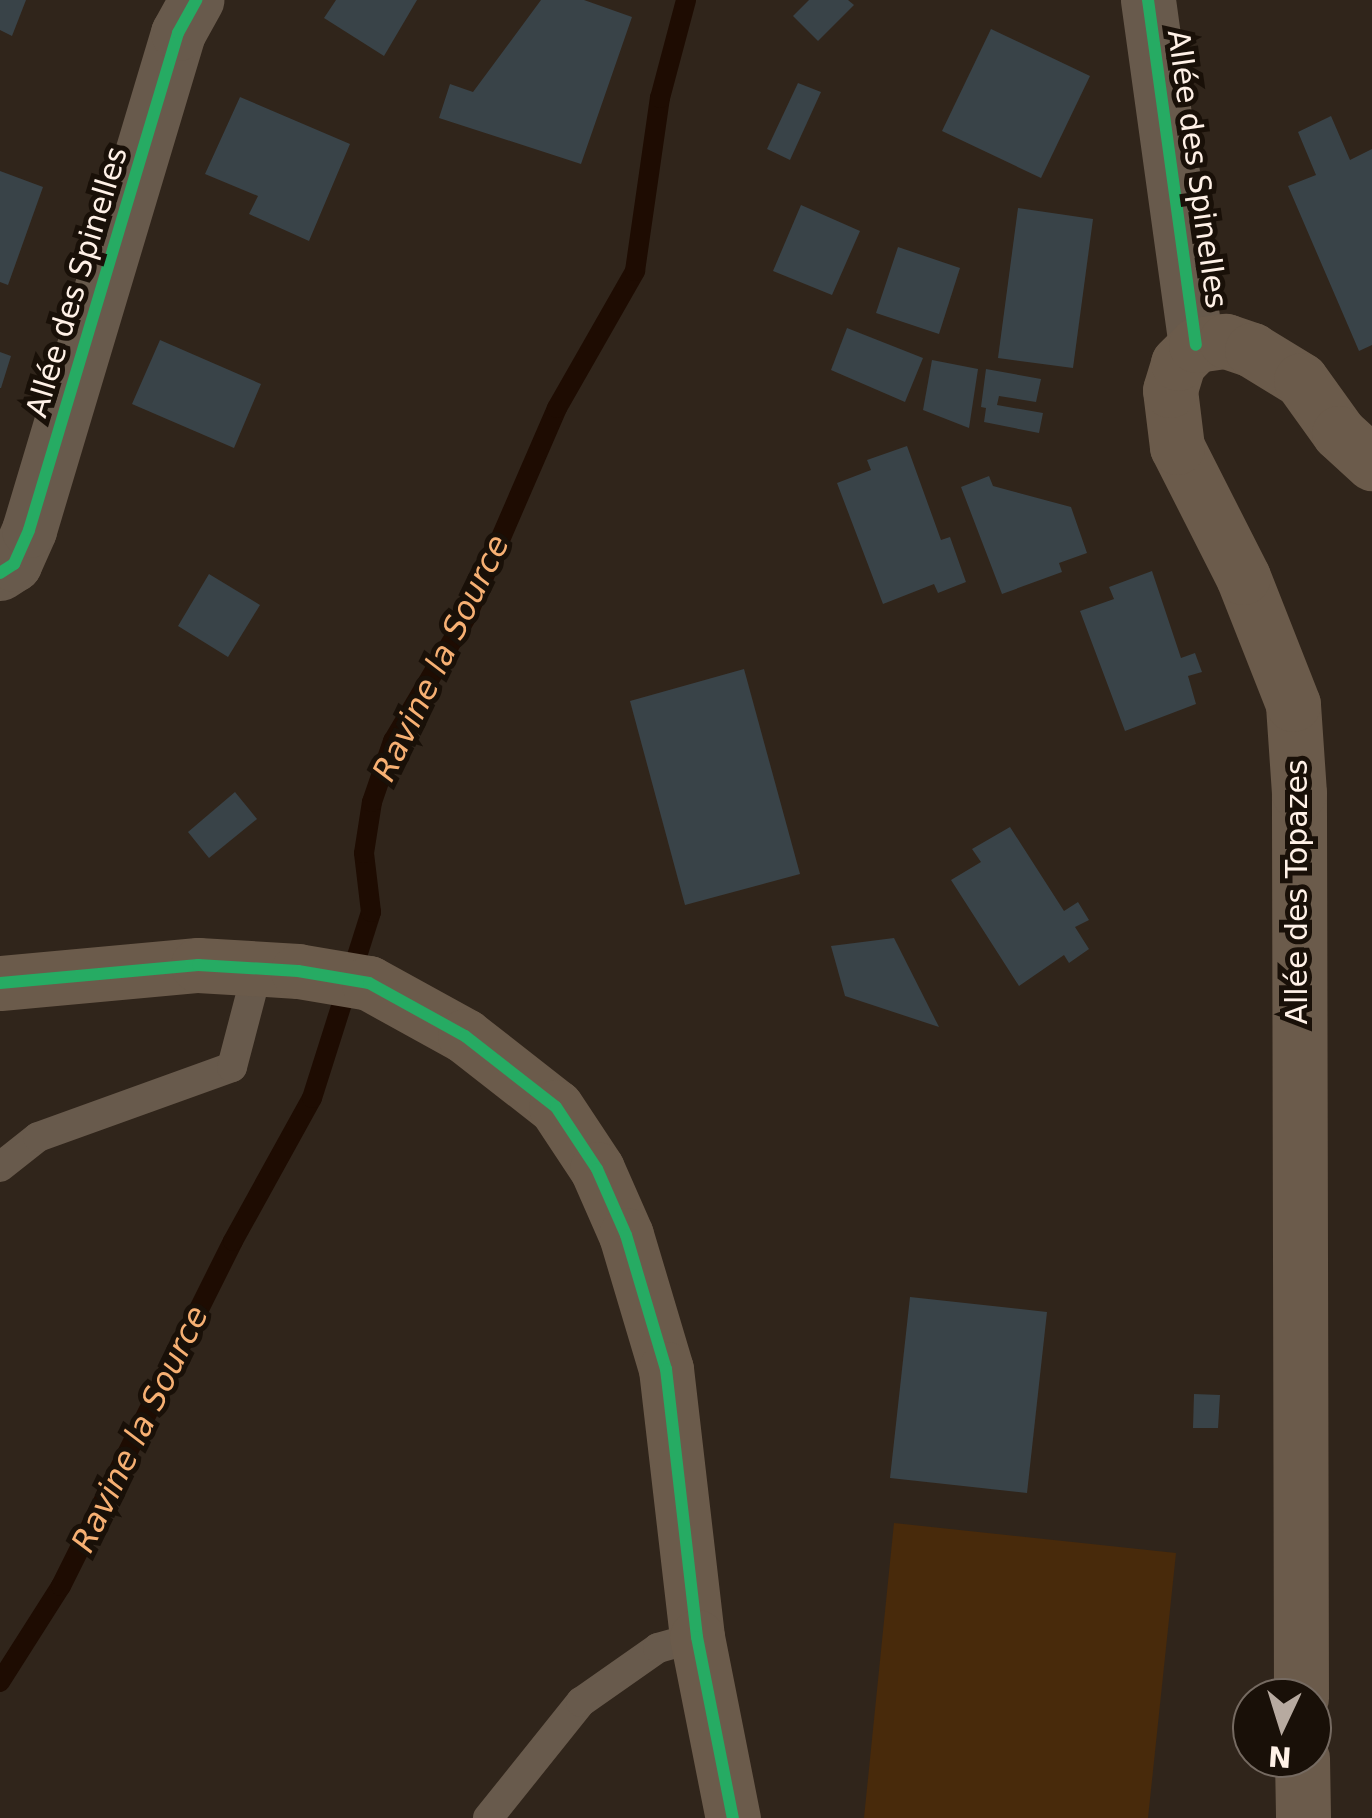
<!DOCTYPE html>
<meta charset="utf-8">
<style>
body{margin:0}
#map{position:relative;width:1372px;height:1818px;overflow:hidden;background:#30251b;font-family:"DejaVu Sans",sans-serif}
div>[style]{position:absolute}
.green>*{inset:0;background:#482a0b}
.stream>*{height:20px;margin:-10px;padding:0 10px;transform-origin:10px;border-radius:10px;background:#1e0c02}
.building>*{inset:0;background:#394348}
.lane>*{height:30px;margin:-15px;padding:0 15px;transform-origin:15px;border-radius:15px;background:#685a4c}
.street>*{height:55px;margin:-27.5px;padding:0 27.5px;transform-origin:27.5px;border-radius:27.5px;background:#685a4c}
.secondary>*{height:55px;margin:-27.5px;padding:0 27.5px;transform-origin:27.5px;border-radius:27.5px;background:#6b5b4b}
.cycleway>*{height:12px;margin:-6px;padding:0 6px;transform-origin:6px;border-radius:6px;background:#26ab63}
span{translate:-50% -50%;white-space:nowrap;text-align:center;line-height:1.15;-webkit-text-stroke:10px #191008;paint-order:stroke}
.street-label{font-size:30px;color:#fff1e7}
.water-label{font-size:32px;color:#f7b073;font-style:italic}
.north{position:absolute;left:1232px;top:1678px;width:100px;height:100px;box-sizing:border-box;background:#191008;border:2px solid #756a61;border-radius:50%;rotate:184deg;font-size:28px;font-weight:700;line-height:40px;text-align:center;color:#fff1e7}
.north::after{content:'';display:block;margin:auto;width:35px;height:45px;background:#b7aaa0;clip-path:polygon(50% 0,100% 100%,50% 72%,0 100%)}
</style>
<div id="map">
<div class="green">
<i style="clip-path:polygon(894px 1523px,1176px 1553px,1148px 1818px,864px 1818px)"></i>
</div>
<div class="stream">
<i style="left:0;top:1682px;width:114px;rotate:-57.6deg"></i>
<i style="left:61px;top:1586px;width:385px;rotate:-63.5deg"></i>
<i style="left:233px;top:1241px;width:163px;rotate:-61.1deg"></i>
<i style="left:312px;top:1098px;width:195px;rotate:-72.4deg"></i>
<i style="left:371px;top:912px;width:59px;rotate:-96.8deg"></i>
<i style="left:364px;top:853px;width:52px;rotate:-81.1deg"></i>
<i style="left:372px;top:802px;width:65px;rotate:-71deg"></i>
<i style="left:393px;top:741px;width:145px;rotate:-59.4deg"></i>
<i style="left:467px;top:616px;width:227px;rotate:-66.6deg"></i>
<i style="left:557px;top:408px;width:158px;rotate:-60.3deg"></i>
<i style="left:635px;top:271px;width:175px;rotate:-81.8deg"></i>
<i style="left:660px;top:98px;width:101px;rotate:-75.1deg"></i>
</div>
<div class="building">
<i style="clip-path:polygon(0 0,26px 0,12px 36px,0 30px)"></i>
<i style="clip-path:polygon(336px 0,417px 0,384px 56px,324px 18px)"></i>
<i style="clip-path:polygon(541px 0,584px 0,632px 17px,581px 164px,439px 118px,450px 84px,473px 92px)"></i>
<i style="clip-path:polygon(809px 0,848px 0,854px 5px,818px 41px,793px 16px)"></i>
<i style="clip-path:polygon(991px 29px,1090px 76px,1041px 178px,942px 131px)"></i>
<i style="clip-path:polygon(798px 83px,821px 92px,790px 160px,767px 149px)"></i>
<i style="clip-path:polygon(240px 97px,350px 144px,309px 241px,249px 214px,258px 196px,205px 174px)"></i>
<i style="clip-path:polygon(1331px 116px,1350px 160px,1372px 149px,1372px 345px,1359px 351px,1288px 186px,1316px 175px,1298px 132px)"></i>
<i style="clip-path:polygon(0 171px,43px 187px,8px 285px,0 282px)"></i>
<i style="clip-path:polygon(801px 205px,860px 231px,832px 295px,773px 271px)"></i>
<i style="clip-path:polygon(1018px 208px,1093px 219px,1073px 368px,998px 358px)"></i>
<i style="clip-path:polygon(898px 247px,960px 268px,939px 334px,876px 313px)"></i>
<i style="clip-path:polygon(847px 328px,923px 358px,905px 402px,831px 370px)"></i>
<i style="clip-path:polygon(160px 340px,261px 384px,234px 448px,132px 404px)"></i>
<i style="clip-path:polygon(0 352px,11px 356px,1px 388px,0 388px)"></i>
<i style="clip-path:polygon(932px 360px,978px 369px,969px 428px,923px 410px)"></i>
<i style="clip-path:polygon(986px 369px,1041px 379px,1036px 402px,999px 396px,997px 405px,1043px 413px,1039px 433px,984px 422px,986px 408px,981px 407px)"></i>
<i style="clip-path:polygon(907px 446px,941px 540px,950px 537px,966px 582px,938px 593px,934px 584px,883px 604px,837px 483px,871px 470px,867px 460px)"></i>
<i style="clip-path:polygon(989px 476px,993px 486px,1071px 507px,1087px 553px,1059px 563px,1062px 572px,1002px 594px,961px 487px)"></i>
<i style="clip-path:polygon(1152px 571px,1181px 658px,1195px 653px,1202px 672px,1188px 676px,1196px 704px,1125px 731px,1080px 611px,1114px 599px,1109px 587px)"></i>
<i style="clip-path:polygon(209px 574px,260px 605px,228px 657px,178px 626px)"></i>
<i style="clip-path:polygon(744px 669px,800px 874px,685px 905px,630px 701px)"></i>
<i style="clip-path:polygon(235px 792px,257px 819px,209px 858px,188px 832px)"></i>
<i style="clip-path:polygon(1010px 827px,1064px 911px,1078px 902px,1089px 920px,1075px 927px,1089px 949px,1069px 963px,1064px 955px,1019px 986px,951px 880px,981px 862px,972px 849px)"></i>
<i style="clip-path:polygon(894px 938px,939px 1027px,845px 996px,831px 946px)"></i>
<i style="clip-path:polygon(910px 1297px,1047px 1312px,1027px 1493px,890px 1478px)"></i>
<i style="clip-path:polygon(1194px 1394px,1220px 1395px,1218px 1428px,1193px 1428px)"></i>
</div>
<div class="lane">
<i style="left:0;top:1167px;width:48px;rotate:-38.3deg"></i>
<i style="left:38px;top:1137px;width:206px;rotate:-19.8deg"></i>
<i style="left:232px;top:1067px;width:102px;rotate:-75.3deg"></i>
<i style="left:488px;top:1818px;width:149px;rotate:-51.3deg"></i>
<i style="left:581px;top:1702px;width:94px;rotate:-35deg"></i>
<i style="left:658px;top:1648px;width:41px;rotate:-15.8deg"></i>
</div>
<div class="street">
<i style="left:1148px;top:0;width:348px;rotate:82.1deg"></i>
<i style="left:0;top:573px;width:17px;rotate:-33deg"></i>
<i style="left:14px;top:564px;width:37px;rotate:-66deg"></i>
<i style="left:29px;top:530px;width:519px;rotate:-73.31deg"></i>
<i style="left:178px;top:33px;width:38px;rotate:-61deg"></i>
</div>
<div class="secondary">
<i style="left:0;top:983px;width:199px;rotate:-5.2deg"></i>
<i style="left:198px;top:965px;width:100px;rotate:3.4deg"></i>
<i style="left:298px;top:971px;width:72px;rotate:9.6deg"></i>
<i style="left:369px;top:983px;width:110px;rotate:28.9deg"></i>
<i style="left:465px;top:1036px;width:115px;rotate:38deg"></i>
<i style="left:556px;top:1107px;width:74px;rotate:56.5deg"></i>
<i style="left:597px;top:1169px;width:72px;rotate:66.3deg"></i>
<i style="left:626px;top:1235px;width:140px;rotate:73.4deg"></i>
<i style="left:666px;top:1369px;width:270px;rotate:83.4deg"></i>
<i style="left:697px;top:1637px;width:185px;rotate:78.8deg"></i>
<i style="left:1301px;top:1698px;width:905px;rotate:-90.13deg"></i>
<i style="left:1299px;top:793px;width:89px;rotate:-93.9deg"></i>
<i style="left:1293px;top:704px;width:136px;rotate:-111.5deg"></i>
<i style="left:1243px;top:577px;width:146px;rotate:-116.9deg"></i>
<i style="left:1177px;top:447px;width:57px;rotate:-97deg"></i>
<i style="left:1170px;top:390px;width:28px;rotate:-73deg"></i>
<i style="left:1178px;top:363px;width:25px;rotate:-45deg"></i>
<i style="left:1196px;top:345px;width:30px;rotate:-8deg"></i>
<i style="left:1226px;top:341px;width:28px;rotate:19deg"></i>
<i style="left:1252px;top:350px;width:57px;rotate:31.5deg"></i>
<i style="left:1301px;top:380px;width:65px;rotate:54.4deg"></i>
<i style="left:1339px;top:433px;width:45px;rotate:42.3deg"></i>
<i style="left:1302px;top:1758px;width:60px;rotate:89deg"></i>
</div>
<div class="cycleway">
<i style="left:1148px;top:0;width:348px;rotate:82.1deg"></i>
<i style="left:0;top:573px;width:17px;rotate:-33deg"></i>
<i style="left:14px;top:564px;width:37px;rotate:-66deg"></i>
<i style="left:29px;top:530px;width:519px;rotate:-73.31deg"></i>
<i style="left:178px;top:33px;width:38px;rotate:-61deg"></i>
<i style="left:0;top:983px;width:199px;rotate:-5.2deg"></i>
<i style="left:198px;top:965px;width:100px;rotate:3.4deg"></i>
<i style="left:298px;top:971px;width:72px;rotate:9.6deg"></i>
<i style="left:369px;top:983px;width:110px;rotate:28.9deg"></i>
<i style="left:465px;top:1036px;width:115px;rotate:38deg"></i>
<i style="left:556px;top:1107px;width:74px;rotate:56.5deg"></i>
<i style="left:597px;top:1169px;width:72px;rotate:66.3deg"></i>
<i style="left:626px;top:1235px;width:140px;rotate:73.4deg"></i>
<i style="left:666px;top:1369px;width:270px;rotate:83.4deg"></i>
<i style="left:697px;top:1637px;width:185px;rotate:78.8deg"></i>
</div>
<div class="street-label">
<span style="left:1197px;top:169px;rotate:82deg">Allée des Spinelles</span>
<span style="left:77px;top:282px;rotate:-73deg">Allée des Spinelles</span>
<span style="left:1297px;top:892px;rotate:-90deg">Allée des Topazes</span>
</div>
<div class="water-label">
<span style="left:441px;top:658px;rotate:-64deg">Ravine la Source</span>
<span style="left:140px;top:1429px;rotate:-64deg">Ravine la Source</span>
</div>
<div class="north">N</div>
</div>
